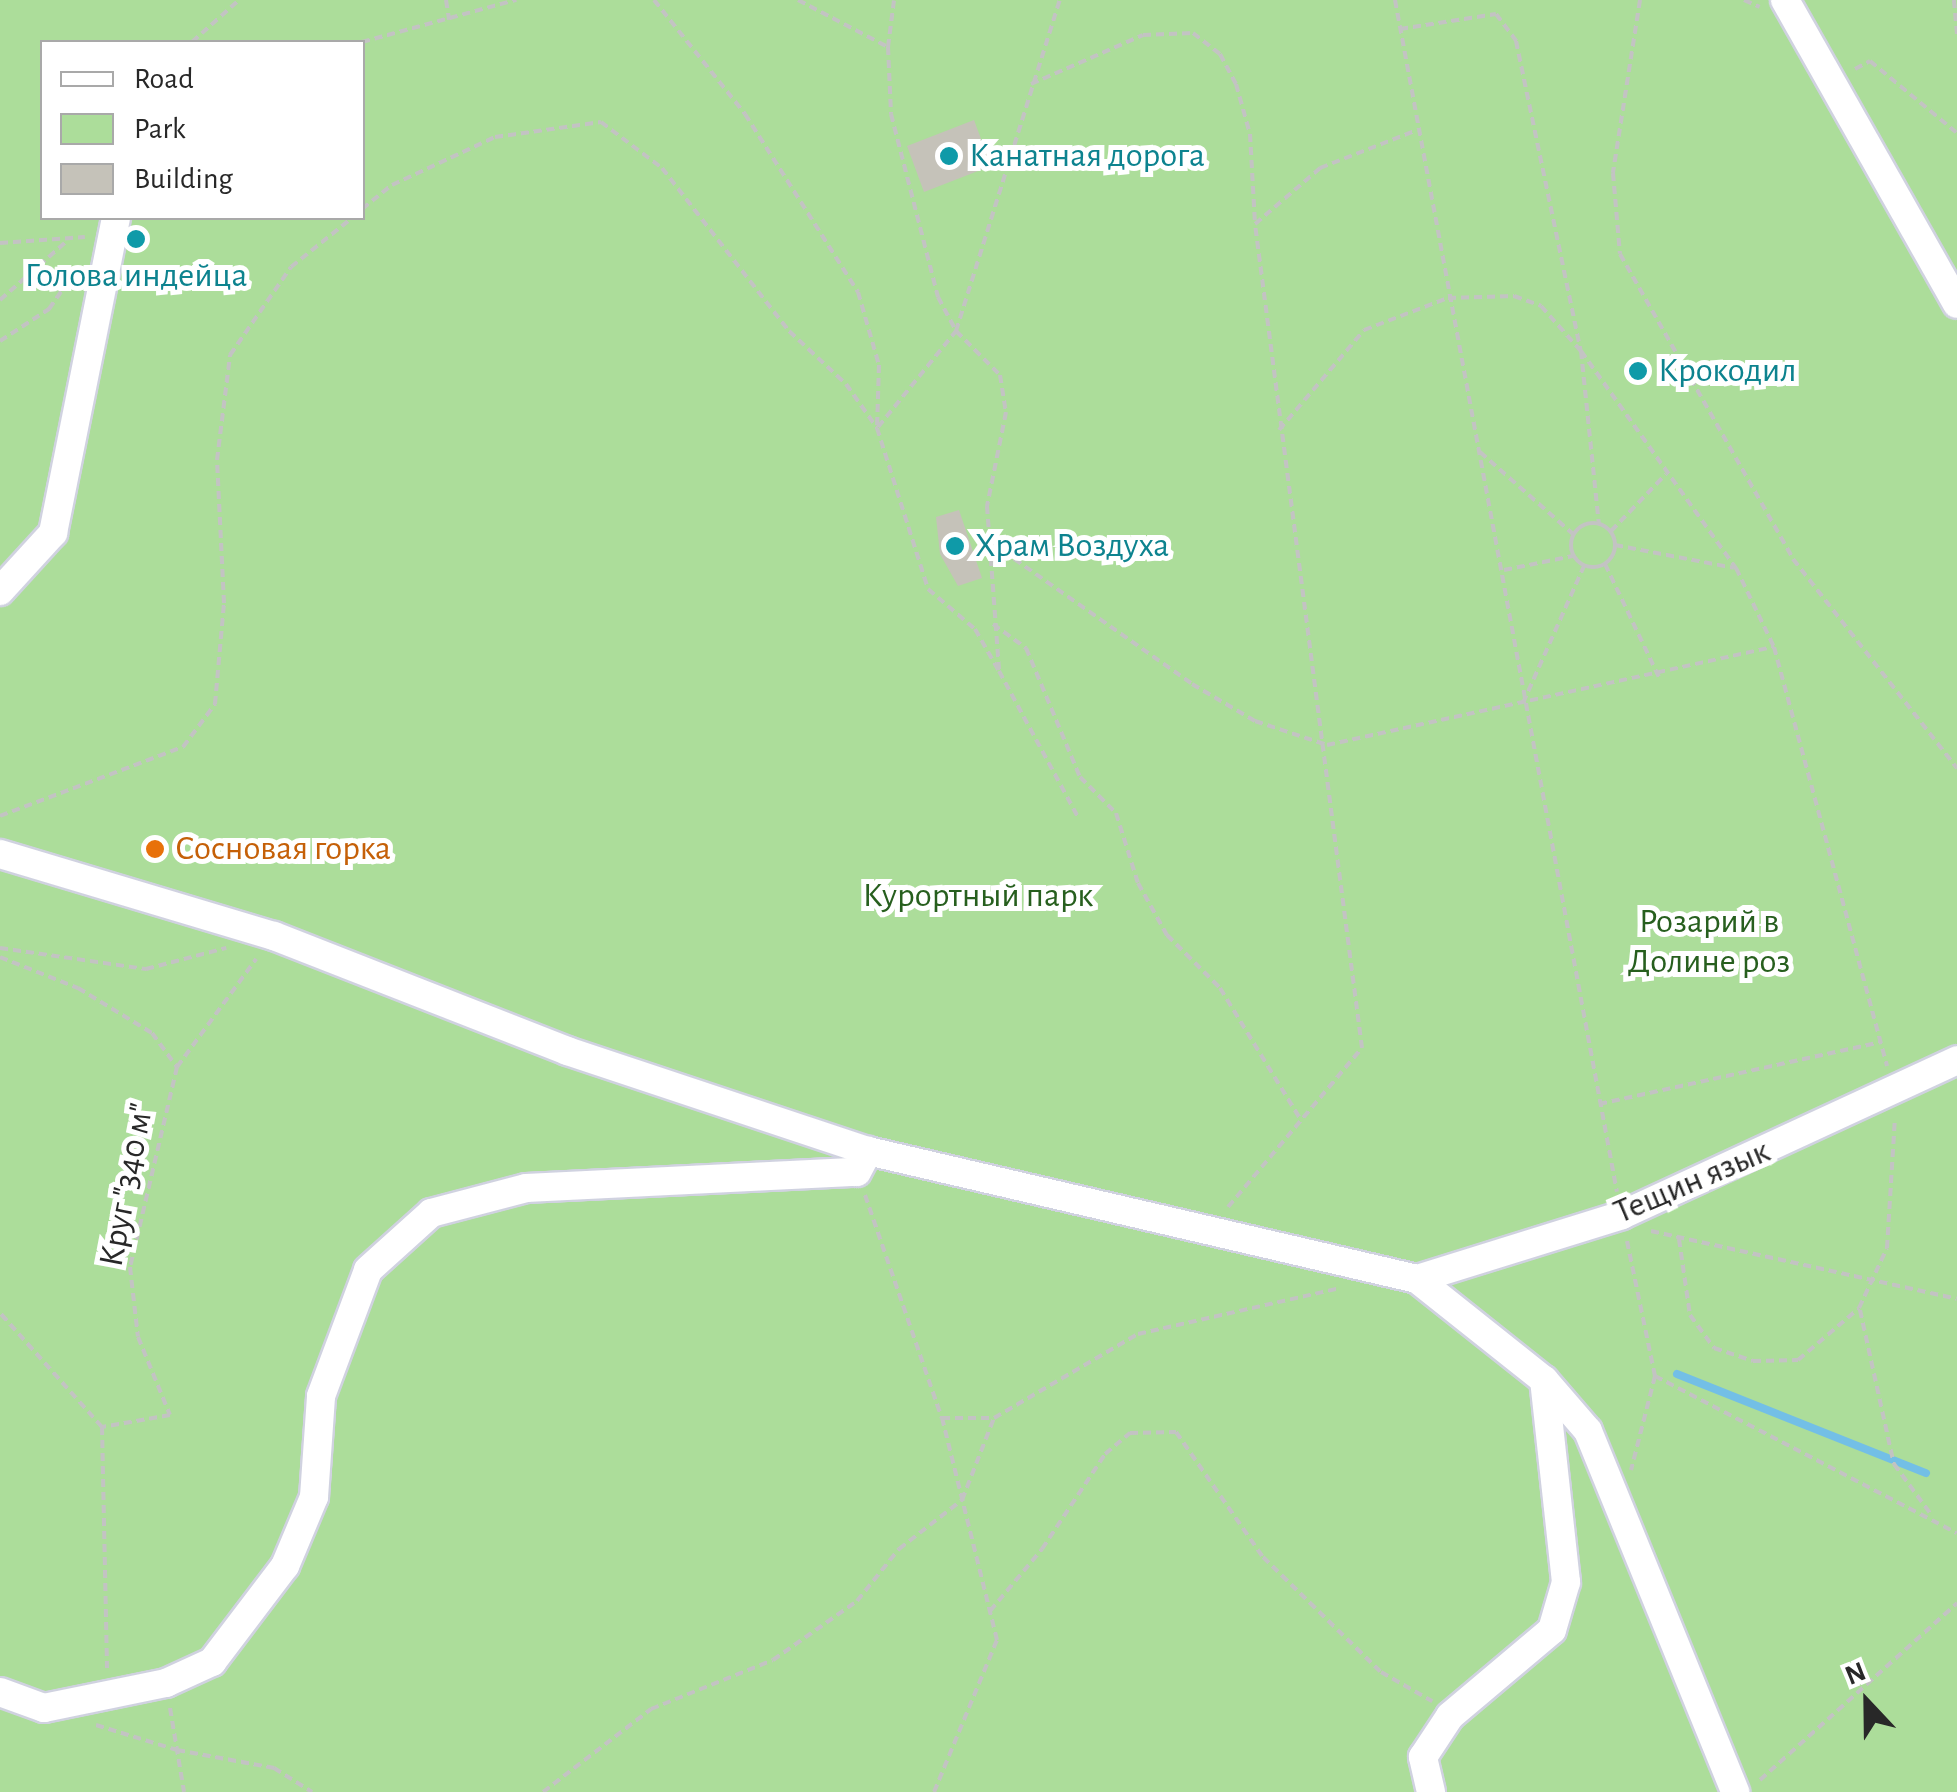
<!DOCTYPE html>
<meta charset="utf-8">
<style>
body{margin:0}
#map{position:relative;width:1957px;height:1792px;overflow:hidden;background:#e9e4da;font-family:"Alegreya Sans",sans-serif}
div>[style]{position:absolute}
.green>*{inset:0;background:#acdd9a}
.stream>*{height:8px;margin:-4px;padding:0 4px;transform-origin:4px;border-radius:4px;background:#73bfe6}
.building>*{inset:0;background:#c5c2b9}
.path>*{height:4px;margin-top:-2px;transform-origin:0;background:repeating-linear-gradient(90deg,#c3c3c3 0 8px,transparent 0 13px)}
.path>.ring{margin:-2px;padding:0;box-sizing:content-box;background:none;border:4px solid #c3c3c3;border-radius:50%}
.roads{filter:drop-shadow(2px 0 #d0d2e0) drop-shadow(-2px 0 #d0d2e0) drop-shadow(0 2px #d0d2e0) drop-shadow(0 -2px #d0d2e0)}
.minor>*{height:28px;margin:-14px;padding:0 14px;transform-origin:14px;border-radius:14px;background:#fff}
.dots>*{width:28px;height:28px;translate:-50% -50%;box-sizing:border-box;border:5px solid #fff;border-radius:50%}
span{translate:-50% -50%;white-space:nowrap;text-align:center;line-height:1.15;-webkit-text-stroke:10px #fff;paint-order:stroke}
.culture-label{font-size:35px;color:#0d838f}
.left{translate:0 -50%;text-align:left}
.food-label{font-size:35px;color:#c56008}
.park-label{font-size:35px;color:#275f1e}
.street-label{font-size:35px;color:#282828}
.legend{position:absolute;left:40px;top:40px;width:325px;height:180px;box-sizing:border-box;background:#fff;border:2px solid #a9a9a9;margin:0;padding:12px 18px;list-style:none;font-size:30px;color:#282828}
.legend li{display:flex;align-items:center;gap:20px;height:50px}
.legend b{width:50px;border:2px solid #a9a9a9}
.north{position:absolute;left:1817px;top:1652px;width:100px;height:100px;-webkit-text-stroke:8px #fff;paint-order:stroke;rotate:338deg;font-size:28px;font-weight:700;line-height:40px;text-align:center;color:#282828}
.north::after{content:'';display:block;margin:auto;width:35px;height:45px;background:#282828;clip-path:polygon(50% 0,100% 100%,50% 72%,0 100%)}
</style>
<div id="map">
<div class="green">
<i style="clip-path:polygon(evenodd,0 0,1957px 0,1957px 1792px,0 1792px,0 0,42px 42px,362px 42px,362px 218px,42px 218px,42px 42px)"></i>
</div>
<div class="stream">
<i style="left:1677px;top:1374px;width:268px;rotate:21.7deg"></i>
</div>
<div class="building">
<i style="clip-path:polygon(974px 120px,991px 166px,924px 192px,907px 146px)"></i>
<i style="clip-path:polygon(959px 510px,982px 578px,958px 586px,940px 554px,936px 517px)"></i>
</div>
<div class="path">
<i style="left:446px;top:0;width:20px;rotate:81deg"></i>
<i style="left:654px;top:0;width:146px;rotate:51.4deg"></i>
<i style="left:745px;top:114px;width:211px;rotate:57.6deg"></i>
<i style="left:858px;top:292px;width:76px;rotate:74deg"></i>
<i style="left:879px;top:365px;width:63px;rotate:91.8deg"></i>
<i style="left:798px;top:0;width:102px;rotate:27.6deg"></i>
<i style="left:888px;top:47px;width:67px;rotate:87.4deg"></i>
<i style="left:891px;top:114px;width:189px;rotate:75.6deg"></i>
<i style="left:938px;top:297px;width:38px;rotate:62deg"></i>
<i style="left:956px;top:331px;width:62px;rotate:45deg"></i>
<i style="left:1000px;top:375px;width:37px;rotate:81deg"></i>
<i style="left:1006px;top:412px;width:96px;rotate:101.4deg"></i>
<i style="left:987px;top:506px;width:165px;rotate:85.8deg"></i>
<i style="left:999px;top:671px;width:168px;rotate:61.6deg"></i>
<i style="left:1395px;top:0;width:1212px;rotate:79.45deg"></i>
<i style="left:1640px;top:0;width:175px;rotate:98.9deg"></i>
<i style="left:1613px;top:173px;width:81px;rotate:85.1deg"></i>
<i style="left:1620px;top:254px;width:351px;rotate:60.4deg"></i>
<i style="left:1793px;top:559px;width:266px;rotate:51.9deg"></i>
<i style="left:1744px;top:0;width:17px;rotate:24deg"></i>
<i style="left:1954px;top:0;width:38px;rotate:85deg"></i>
<i style="left:1400px;top:29px;width:97px;rotate:-8.9deg"></i>
<i style="left:1496px;top:14px;width:34px;rotate:53deg"></i>
<i style="left:1516px;top:41px;width:317px;rotate:78.2deg"></i>
<i style="left:1581px;top:351px;width:267px;rotate:54.5deg"></i>
<i style="left:1736px;top:568px;width:88px;rotate:64.3deg"></i>
<i style="left:1774px;top:647px;width:434px;rotate:74.9deg"></i>
<i style="left:192px;top:42px;width:63px;rotate:-41.8deg"></i>
<i style="left:362px;top:42px;width:160px;rotate:-15.3deg"></i>
<i style="left:888px;top:47px;width:47px;rotate:-82.7deg"></i>
<i style="left:1855px;top:69px;width:17px;rotate:-28deg"></i>
<i style="left:1870px;top:61px;width:113px;rotate:39.6deg"></i>
<i style="left:1031px;top:84px;width:122px;rotate:-23.6deg"></i>
<i style="left:1143px;top:35px;width:50px;rotate:-2.3deg"></i>
<i style="left:1193px;top:33px;width:34px;rotate:38deg"></i>
<i style="left:1220px;top:54px;width:34px;rotate:62deg"></i>
<i style="left:1236px;top:84px;width:52px;rotate:74.4deg"></i>
<i style="left:1250px;top:134px;width:90px;rotate:86.8deg"></i>
<i style="left:362px;top:209px;width:38px;rotate:-39deg"></i>
<i style="left:392px;top:185px;width:114px;rotate:-25deg"></i>
<i style="left:495px;top:137px;width:107px;rotate:-8.1deg"></i>
<i style="left:601px;top:122px;width:76px;rotate:37deg"></i>
<i style="left:662px;top:168px;width:207px;rotate:52.1deg"></i>
<i style="left:789px;top:331px;width:78px;rotate:42.9deg"></i>
<i style="left:846px;top:384px;width:54px;rotate:54.8deg"></i>
<i style="left:877px;top:428px;width:169px;rotate:72.4deg"></i>
<i style="left:928px;top:589px;width:62px;rotate:40.4deg"></i>
<i style="left:975px;top:629px;width:48px;rotate:60.3deg"></i>
<i style="left:0;top:243px;width:85px;rotate:-4deg"></i>
<i style="left:0;top:300px;width:91px;rotate:-41.4deg"></i>
<i style="left:0;top:341px;width:59px;rotate:-33.1deg"></i>
<i style="left:49px;top:309px;width:52px;rotate:-55.1deg"></i>
<i style="left:878px;top:427px;width:124px;rotate:-50.9deg"></i>
<i style="left:956px;top:331px;width:347px;rotate:-72.6deg"></i>
<i style="left:1279px;top:430px;width:131px;rotate:-49.6deg"></i>
<i style="left:1364px;top:330px;width:90px;rotate:-20.9deg"></i>
<i style="left:1448px;top:298px;width:66px;rotate:-1.7deg"></i>
<i style="left:1514px;top:296px;width:29px;rotate:20deg"></i>
<i style="left:1541px;top:306px;width:60px;rotate:48.4deg"></i>
<i style="left:1581px;top:351px;width:174px;rotate:84.1deg"></i>
<i style="left:1480px;top:452px;width:124px;rotate:41.4deg"></i>
<i class="ring" style="left:1571px;top:523px;width:40px;height:40px"></i>
<i style="left:1611px;top:531px;width:79px;rotate:-46deg"></i>
<i style="left:993px;top:544px;width:243px;rotate:35.1deg"></i>
<i style="left:1192px;top:684px;width:73px;rotate:30.4deg"></i>
<i style="left:1255px;top:721px;width:76px;rotate:18.4deg"></i>
<i style="left:1327px;top:745px;width:458px;rotate:-12.4deg"></i>
<i style="left:1615px;top:545px;width:121px;rotate:10.9deg"></i>
<i style="left:1605px;top:564px;width:125px;rotate:64.5deg"></i>
<i style="left:1504px;top:570px;width:70px;rotate:-11.5deg"></i>
<i style="left:993px;top:624px;width:41px;rotate:36deg"></i>
<i style="left:1026px;top:648px;width:140px;rotate:67.3deg"></i>
<i style="left:1080px;top:777px;width:51px;rotate:45deg"></i>
<i style="left:1116px;top:813px;width:73px;rotate:72.6deg"></i>
<i style="left:1138px;top:883px;width:60px;rotate:60.9deg"></i>
<i style="left:1167px;top:935px;width:75px;rotate:45deg"></i>
<i style="left:1220px;top:988px;width:155px;rotate:58.5deg"></i>
<i style="left:1523px;top:703px;width:150px;rotate:-66deg"></i>
<i style="left:0;top:816px;width:196px;rotate:-20.7deg"></i>
<i style="left:183px;top:747px;width:54px;rotate:-53.3deg"></i>
<i style="left:215px;top:704px;width:101px;rotate:-84.9deg"></i>
<i style="left:224px;top:603px;width:143px;rotate:-92.8deg"></i>
<i style="left:217px;top:460px;width:106px;rotate:-82.9deg"></i>
<i style="left:230px;top:355px;width:107px;rotate:-55.3deg"></i>
<i style="left:291px;top:267px;width:78px;rotate:-38.8deg"></i>
<i style="left:0;top:948px;width:148px;rotate:8.2deg"></i>
<i style="left:146px;top:969px;width:83px;rotate:-14.7deg"></i>
<i style="left:0;top:957px;width:84px;rotate:21.7deg"></i>
<i style="left:78px;top:988px;width:87px;rotate:31.3deg"></i>
<i style="left:152px;top:1033px;width:42px;rotate:53.7deg"></i>
<i style="left:177px;top:1067px;width:205px;rotate:103.2deg"></i>
<i style="left:130px;top:1267px;width:70px;rotate:83.5deg"></i>
<i style="left:138px;top:1337px;width:84px;rotate:67.7deg"></i>
<i style="left:170px;top:1415px;width:69px;rotate:170deg"></i>
<i style="left:102px;top:1427px;width:153px;rotate:-131.8deg"></i>
<i style="left:177px;top:1067px;width:134px;rotate:-53.8deg"></i>
<i style="left:1599px;top:1104px;width:289px;rotate:-12.4deg"></i>
<i style="left:865px;top:1195px;width:236px;rotate:71deg"></i>
<i style="left:942px;top:1418px;width:52px"></i>
<i style="left:994px;top:1418px;width:167px;rotate:-30.3deg"></i>
<i style="left:1138px;top:1334px;width:207px;rotate:-12.8deg"></i>
<i style="left:1228px;top:1207px;width:208px;rotate:-49.9deg"></i>
<i style="left:1362px;top:1048px;width:831px;rotate:-97.4deg"></i>
<i style="left:1255px;top:224px;width:86px;rotate:-40.7deg"></i>
<i style="left:1320px;top:168px;width:104px;rotate:-21.4deg"></i>
<i style="left:1651px;top:1231px;width:313px;rotate:12.5deg"></i>
<i style="left:1679px;top:1239px;width:77px;rotate:81.8deg"></i>
<i style="left:1690px;top:1315px;width:41px;rotate:54deg"></i>
<i style="left:1714px;top:1348px;width:41px;rotate:18.4deg"></i>
<i style="left:1753px;top:1361px;width:45px;rotate:-1.3deg"></i>
<i style="left:1798px;top:1360px;width:80px;rotate:-40.4deg"></i>
<i style="left:1859px;top:1308px;width:66px;rotate:-65deg"></i>
<i style="left:1887px;top:1248px;width:129px;rotate:-86.5deg"></i>
<i style="left:1627px;top:1241px;width:138px;rotate:78.3deg"></i>
<i style="left:1655px;top:1376px;width:97px;rotate:104.3deg"></i>
<i style="left:1860px;top:1310px;width:158px;rotate:77.6deg"></i>
<i style="left:1894px;top:1464px;width:61px;rotate:53.7deg"></i>
<i style="left:1655px;top:1376px;width:340px;rotate:27.5deg"></i>
<i style="left:102px;top:1427px;width:241px;rotate:88.8deg"></i>
<i style="left:990px;top:1611px;width:81px;rotate:-50deg"></i>
<i style="left:1042px;top:1549px;width:114px;rotate:-56.4deg"></i>
<i style="left:1105px;top:1454px;width:33px;rotate:-40deg"></i>
<i style="left:1130px;top:1433px;width:46px;rotate:-1.2deg"></i>
<i style="left:1176px;top:1432px;width:152px;rotate:55.2deg"></i>
<i style="left:1263px;top:1557px;width:165px;rotate:44.3deg"></i>
<i style="left:1381px;top:1672px;width:59px;rotate:29.6deg"></i>
<i style="left:170px;top:1708px;width:85px;rotate:80.5deg"></i>
<i style="left:96px;top:1725px;width:85px;rotate:17.2deg"></i>
<i style="left:177px;top:1750px;width:99px;rotate:10.5deg"></i>
<i style="left:274px;top:1768px;width:45px;rotate:32.3deg"></i>
<i style="left:1760px;top:1780px;width:265px;rotate:-41.9deg"></i>
<i style="left:543px;top:1792px;width:136px;rotate:-37.5deg"></i>
<i style="left:651px;top:1709px;width:131px;rotate:-21.9deg"></i>
<i style="left:773px;top:1660px;width:103px;rotate:-35.1deg"></i>
<i style="left:857px;top:1601px;width:67px;rotate:-51.1deg"></i>
<i style="left:899px;top:1549px;width:80px;rotate:-37.9deg"></i>
<i style="left:962px;top:1500px;width:88px;rotate:-68.7deg"></i>
<i style="left:934px;top:1792px;width:165px;rotate:-67.5deg"></i>
<i style="left:997px;top:1640px;width:229px;rotate:-103.9deg"></i>
</div>
<div class="roads">
<div class="minor">
<i style="left:1785px;top:0;width:349px;rotate:60.5deg"></i>
<i style="left:0;top:591px;width:79px;rotate:-47.6deg"></i>
<i style="left:53px;top:533px;width:321px;rotate:-78.7deg"></i>
<i style="left:0;top:854px;width:286px;rotate:16.7deg"></i>
<i style="left:274px;top:936px;width:315px;rotate:21.4deg"></i>
<i style="left:567px;top:1051px;width:317px;rotate:18.4deg"></i>
<i style="left:868px;top:1151px;width:564px;rotate:13.12deg"></i>
<i style="left:1417px;top:1279px;width:162px;rotate:38.5deg"></i>
<i style="left:1544px;top:1380px;width:67px;rotate:49.2deg"></i>
<i style="left:1588px;top:1431px;width:390px;rotate:67.8deg"></i>
<i style="left:1417px;top:1279px;width:215px;rotate:-17.3deg"></i>
<i style="left:1622px;top:1215px;width:369px;rotate:-24.8deg"></i>
<i style="left:0;top:1692px;width:47px;rotate:20deg"></i>
<i style="left:44px;top:1708px;width:125px;rotate:-11.6deg"></i>
<i style="left:166px;top:1683px;width:51px;rotate:-24.5deg"></i>
<i style="left:212px;top:1662px;width:121px;rotate:-52.8deg"></i>
<i style="left:285px;top:1566px;width:75px;rotate:-67.2deg"></i>
<i style="left:314px;top:1497px;width:101px;rotate:-86deg"></i>
<i style="left:321px;top:1396px;width:134px;rotate:-69.5deg"></i>
<i style="left:368px;top:1270px;width:85px;rotate:-42.1deg"></i>
<i style="left:431px;top:1213px;width:98px;rotate:-14.7deg"></i>
<i style="left:526px;top:1188px;width:331px;rotate:-2.8deg"></i>
<i style="left:857px;top:1172px;width:24px;rotate:-62deg"></i>
<i style="left:1431px;top:1792px;width:36px;rotate:-103deg"></i>
<i style="left:1423px;top:1757px;width:49px;rotate:-56.6deg"></i>
<i style="left:1450px;top:1716px;width:133px;rotate:-40.1deg"></i>
<i style="left:1552px;top:1630px;width:50px;rotate:-73.7deg"></i>
<i style="left:1566px;top:1582px;width:203px;rotate:-96.2deg"></i>
</div>
</div>
<div class="dots">
<i style="left:949px;top:156px;background:#0f9aa8"></i>
<i style="left:136px;top:239px;background:#0f9aa8"></i>
<i style="left:1638px;top:371px;background:#0f9aa8"></i>
<i style="left:955px;top:546px;background:#0f9aa8"></i>
<i style="left:155px;top:849px;background:#e8710a"></i>
</div>
<div class="culture-label">
<span class="left" style="left:969px;top:156px">Канатная дорога</span>
<span style="left:136px;top:276px">Голова индейца</span>
<span class="left" style="left:1658px;top:371px">Крокодил</span>
<span class="left" style="left:975px;top:546px">Храм Воздуха</span>
</div>
<div class="food-label">
<span class="left" style="left:175px;top:849px">Сосновая горка</span>
</div>
<div class="park-label">
<span style="left:978px;top:896px">Курортный парк</span>
<span style="left:1709px;top:942px">Розарий в<br>Долине роз</span>
</div>
<div class="street-label">
<span style="left:1692px;top:1182px;rotate:-23deg">Тещин язык</span>
<span style="left:127px;top:1185px;rotate:-79deg">Круг "340 м"</span>
</div>
<ul class="legend">
<li><b style="height:12px;background:#fff"></b>Road</li>
<li><b style="height:28px;background:#acdd9a"></b>Park</li>
<li><b style="height:28px;background:#c5c2b9"></b>Building</li>
</ul>
<div class="north">N</div>
</div>
